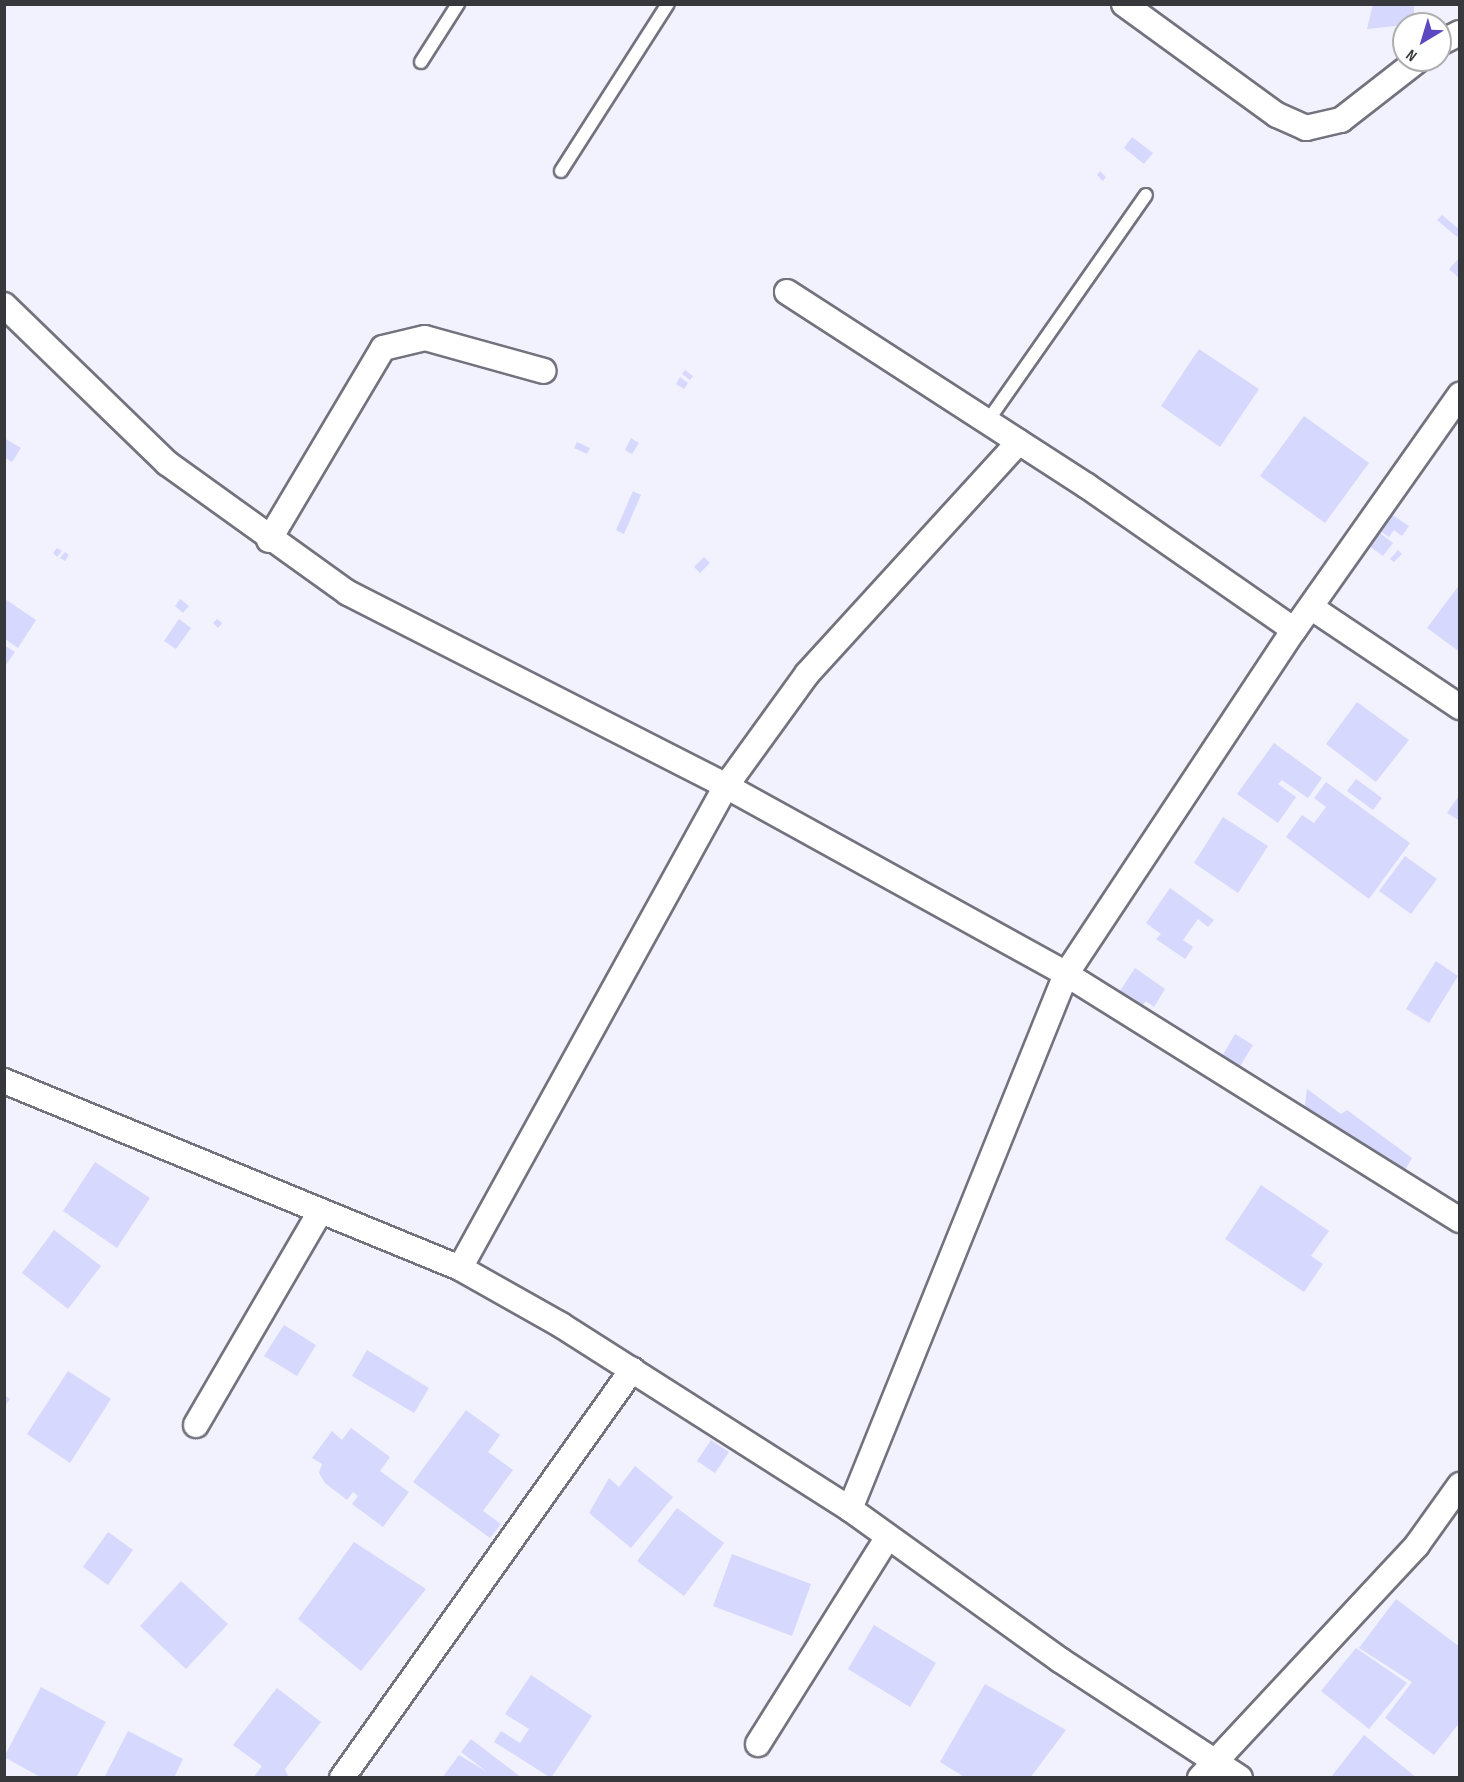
<!DOCTYPE html>
<style>
body{margin:0}
#map{position:relative;width:1464px;height:1782px;overflow:hidden;background:#f1f2fe;font-family:"Sofia Sans Condensed",sans-serif}
div>[style]{position:absolute}
.building>*{inset:0;background:#d7d8fd}
.roads{filter:drop-shadow(2px 0 #73737e) drop-shadow(-2px 0 #73737e) drop-shadow(0 2px #73737e) drop-shadow(0 -2px #73737e)}
.lane>*{height:12px;margin:-6px;padding:0 6px;transform-origin:6px;border-radius:6px;background:#fff}
.street>*{height:24px;margin:-12px;padding:0 12px;transform-origin:12px;border-radius:12px;background:#fff}
span{translate:-50% -50%;white-space:nowrap;text-align:center;line-height:1.15;-webkit-text-stroke:6px #fff;paint-order:stroke}
.frame{position:absolute;inset:0;border:6px solid #37383c;pointer-events:none}
.north{position:absolute;left:1392px;top:12px;width:60px;height:60px;box-sizing:border-box;background:#fff;border:2px solid #afafb1;border-radius:50%;rotate:218deg;font-size:16px;font-weight:700;line-height:24px;text-align:center;color:#37383c}
.north::after{content:'';display:block;margin:auto;width:21px;height:27px;background:#5c49c1;clip-path:polygon(50% 0,100% 100%,50% 72%,0 100%)}
</style>
<div id="map">
<div class="building">
<i style="clip-path:polygon(1373px 4px,1414px 4px,1414px 24px,1367px 29px)"></i>
<i style="clip-path:polygon(1132px 137px,1153px 153px,1144px 164px,1124px 148px)"></i>
<i style="clip-path:polygon(1100px 171px,1106px 177px,1103px 181px,1097px 175px)"></i>
<i style="clip-path:polygon(1442px 215px,1460px 230px,1457px 237px,1437px 220px)"></i>
<i style="clip-path:polygon(1460px 257px,1460px 279px,1449px 269px)"></i>
<i style="clip-path:polygon(1199px 349px,1259px 389px,1220px 447px,1161px 406px)"></i>
<i style="clip-path:polygon(685px 370px,693px 376px,690px 380px,682px 374px)"></i>
<i style="clip-path:polygon(680px 377px,688px 383px,684px 389px,676px 384px)"></i>
<i style="clip-path:polygon(1304px 416px,1369px 463px,1325px 523px,1260px 476px)"></i>
<i style="clip-path:polygon(4px 438px,21px 448px,12px 462px,4px 457px)"></i>
<i style="clip-path:polygon(631px 438px,639px 443px,632px 454px,625px 450px)"></i>
<i style="clip-path:polygon(577px 442px,590px 448px,587px 454px,574px 448px)"></i>
<i style="clip-path:polygon(633px 491px,641px 495px,624px 534px,616px 530px)"></i>
<i style="clip-path:polygon(1385px 510px,1409px 526px,1402px 536px,1394px 530px,1389px 537px,1374px 527px)"></i>
<i style="clip-path:polygon(1372px 527px,1393px 543px,1383px 556px,1362px 541px)"></i>
<i style="clip-path:polygon(57px 548px,62px 551px,57px 557px,53px 553px)"></i>
<i style="clip-path:polygon(1398px 550px,1402px 554px,1394px 562px,1390px 559px)"></i>
<i style="clip-path:polygon(65px 552px,69px 555px,65px 561px,60px 558px)"></i>
<i style="clip-path:polygon(704px 557px,710px 563px,700px 573px,694px 567px)"></i>
<i style="clip-path:polygon(1460px 584px,1460px 652px,1427px 628px)"></i>
<i style="clip-path:polygon(5px 599px,36px 620px,18px 648px,5px 639px)"></i>
<i style="clip-path:polygon(180px 599px,189px 606px,183px 613px,175px 606px)"></i>
<i style="clip-path:polygon(179px 619px,191px 628px,176px 649px,164px 641px)"></i>
<i style="clip-path:polygon(217px 619px,222px 623px,218px 628px,213px 623px)"></i>
<i style="clip-path:polygon(4px 645px,15px 652px,4px 668px)"></i>
<i style="clip-path:polygon(1357px 702px,1409px 740px,1376px 782px,1326px 744px)"></i>
<i style="clip-path:polygon(1274px 743px,1322px 778px,1308px 798px,1282px 780px,1278px 784px,1296px 797px,1278px 823px,1237px 794px)"></i>
<i style="clip-path:polygon(1356px 779px,1382px 798px,1373px 810px,1347px 791px)"></i>
<i style="clip-path:polygon(1326px 782px,1410px 843px,1369px 899px,1286px 837px,1302px 815px,1314px 823px,1326px 807px,1314px 798px)"></i>
<i style="clip-path:polygon(1460px 794px,1460px 821px,1447px 813px)"></i>
<i style="clip-path:polygon(1223px 817px,1268px 846px,1238px 893px,1194px 863px)"></i>
<i style="clip-path:polygon(1405px 856px,1437px 879px,1411px 914px,1379px 891px)"></i>
<i style="clip-path:polygon(1170px 888px,1214px 920px,1208px 927px,1198px 919px,1183px 940px,1193px 947px,1185px 959px,1156px 939px,1161px 934px,1146px 923px)"></i>
<i style="clip-path:polygon(1436px 961px,1458px 976px,1429px 1023px,1406px 1009px)"></i>
<i style="clip-path:polygon(1135px 968px,1165px 989px,1154px 1007px,1146px 1001px,1140px 1009px,1118px 994px)"></i>
<i style="clip-path:polygon(1235px 1034px,1253px 1045px,1239px 1068px,1221px 1058px)"></i>
<i style="clip-path:polygon(1307px 1089px,1341px 1114px,1347px 1110px,1412px 1158px,1402px 1175px,1304px 1113px)"></i>
<i style="clip-path:polygon(95px 1162px,150px 1198px,117px 1248px,63px 1211px)"></i>
<i style="clip-path:polygon(1261px 1185px,1329px 1231px,1311px 1256px,1323px 1264px,1304px 1292px,1225px 1239px)"></i>
<i style="clip-path:polygon(54px 1230px,101px 1266px,68px 1309px,22px 1273px)"></i>
<i style="clip-path:polygon(284px 1325px,316px 1345px,297px 1376px,264px 1356px)"></i>
<i style="clip-path:polygon(367px 1350px,429px 1388px,414px 1413px,352px 1376px)"></i>
<i style="clip-path:polygon(68px 1371px,111px 1399px,70px 1463px,27px 1434px)"></i>
<i style="clip-path:polygon(4px 1395px,10px 1399px,4px 1407px)"></i>
<i style="clip-path:polygon(466px 1410px,500px 1435px,488px 1452px,513px 1470px,483px 1511px,501px 1524px,490px 1538px,413px 1482px)"></i>
<i style="clip-path:polygon(351px 1428px,390px 1457px,380px 1471px,409px 1492px,383px 1527px,352px 1504px,358px 1496px,353px 1492px,347px 1500px,325px 1483px,319px 1473px,322px 1464px,312px 1458px,332px 1431px,342px 1440px)"></i>
<i style="clip-path:polygon(711px 1440px,729px 1452px,715px 1473px,697px 1461px)"></i>
<i style="clip-path:polygon(635px 1466px,673px 1497px,631px 1548px,589px 1513px,609px 1478px,619px 1487px)"></i>
<i style="clip-path:polygon(677px 1508px,724px 1543px,684px 1596px,637px 1561px)"></i>
<i style="clip-path:polygon(108px 1532px,133px 1550px,108px 1585px,83px 1567px)"></i>
<i style="clip-path:polygon(354px 1542px,426px 1589px,361px 1671px,298px 1619px)"></i>
<i style="clip-path:polygon(732px 1554px,811px 1584px,792px 1636px,713px 1606px)"></i>
<i style="clip-path:polygon(181px 1581px,228px 1624px,186px 1669px,140px 1626px)"></i>
<i style="clip-path:polygon(1396px 1599px,1460px 1647px,1460px 1722px,1434px 1755px,1385px 1718px,1412px 1682px,1359px 1648px)"></i>
<i style="clip-path:polygon(874px 1625px,936px 1663px,910px 1707px,848px 1669px)"></i>
<i style="clip-path:polygon(1356px 1648px,1407px 1683px,1369px 1729px,1321px 1691px)"></i>
<i style="clip-path:polygon(531px 1675px,592px 1716px,551px 1778px,494px 1742px,501px 1731px,520px 1743px,529px 1729px,505px 1714px)"></i>
<i style="clip-path:polygon(985px 1684px,1066px 1730px,1030px 1778px,966px 1778px,940px 1762px)"></i>
<i style="clip-path:polygon(41px 1687px,106px 1722px,76px 1778px,42px 1778px,4px 1757px)"></i>
<i style="clip-path:polygon(277px 1688px,321px 1722px,285px 1769px,289px 1778px,253px 1778px,262px 1766px,233px 1745px)"></i>
<i style="clip-path:polygon(128px 1731px,183px 1759px,174px 1778px,104px 1778px)"></i>
<i style="clip-path:polygon(1364px 1735px,1417px 1778px,1331px 1777px)"></i>
<i style="clip-path:polygon(471px 1739px,522px 1778px,442px 1778px,459px 1755px,487px 1772px,461px 1752px)"></i>
</div>
<div class="roads">
<div class="lane">
<i style="left:421px;top:62px;width:69px;rotate:-57.5deg"></i>
<i style="left:561px;top:171px;width:198px;rotate:-57.4deg"></i>
<i style="left:987px;top:422px;width:277px;rotate:-55deg"></i>
</div>
<div class="street">
<i style="left:1124px;top:4px;width:189px;rotate:36deg"></i>
<i style="left:1277px;top:115px;width:32px;rotate:24deg"></i>
<i style="left:1306px;top:128px;width:36px;rotate:-13deg"></i>
<i style="left:1341px;top:120px;width:98px;rotate:-37.9deg"></i>
<i style="left:1440px;top:43px;width:22px;rotate:-27deg"></i>
<i style="left:787px;top:292px;width:357px;rotate:32.9deg"></i>
<i style="left:1087px;top:486px;width:252px;rotate:34.8deg"></i>
<i style="left:4px;top:305px;width:227px;rotate:44.1deg"></i>
<i style="left:167px;top:463px;width:223px;rotate:35.7deg"></i>
<i style="left:348px;top:593px;width:424px;rotate:27deg"></i>
<i style="left:726px;top:786px;width:389px;rotate:28.9deg"></i>
<i style="left:1066px;top:974px;width:464px;rotate:32deg"></i>
<i style="left:269px;top:540px;width:223px;rotate:-59.3deg"></i>
<i style="left:383px;top:348px;width:43px;rotate:-13.4deg"></i>
<i style="left:425px;top:338px;width:123px;rotate:15.5deg"></i>
<i style="left:1312px;top:608px;width:178px;rotate:33.8deg"></i>
<i style="left:4px;top:1081px;width:493px;rotate:22.3deg"></i>
<i style="left:460px;top:1268px;width:116px;rotate:29.4deg"></i>
<i style="left:561px;top:1325px;width:343px;rotate:32.5deg"></i>
<i style="left:850px;top:1509px;width:259px;rotate:35.7deg"></i>
<i style="left:1060px;top:1660px;width:215px;rotate:33.2deg"></i>
<i style="left:460px;top:1268px;width:551px;rotate:-61.11deg"></i>
<i style="left:726px;top:786px;width:138px;rotate:-54.1deg"></i>
<i style="left:807px;top:674px;width:314px;rotate:-47.6deg"></i>
<i style="left:196px;top:1425px;width:246px;rotate:-59.8deg"></i>
<i style="left:850px;top:1509px;width:577px;rotate:-68.01deg"></i>
<i style="left:1066px;top:974px;width:413px;rotate:-56.5deg"></i>
<i style="left:1294px;top:630px;width:288px;rotate:-54.8deg"></i>
<i style="left:758px;top:1744px;width:244px;rotate:-57.9deg"></i>
<i style="left:342px;top:1778px;width:501px;rotate:-54.6deg"></i>
<i style="left:1200px;top:1778px;width:318px;rotate:-47deg"></i>
<i style="left:1417px;top:1545px;width:74px;rotate:-54.4deg"></i>
</div>
</div>
<div class="frame"></div>
<div class="north">N</div>
</div>
